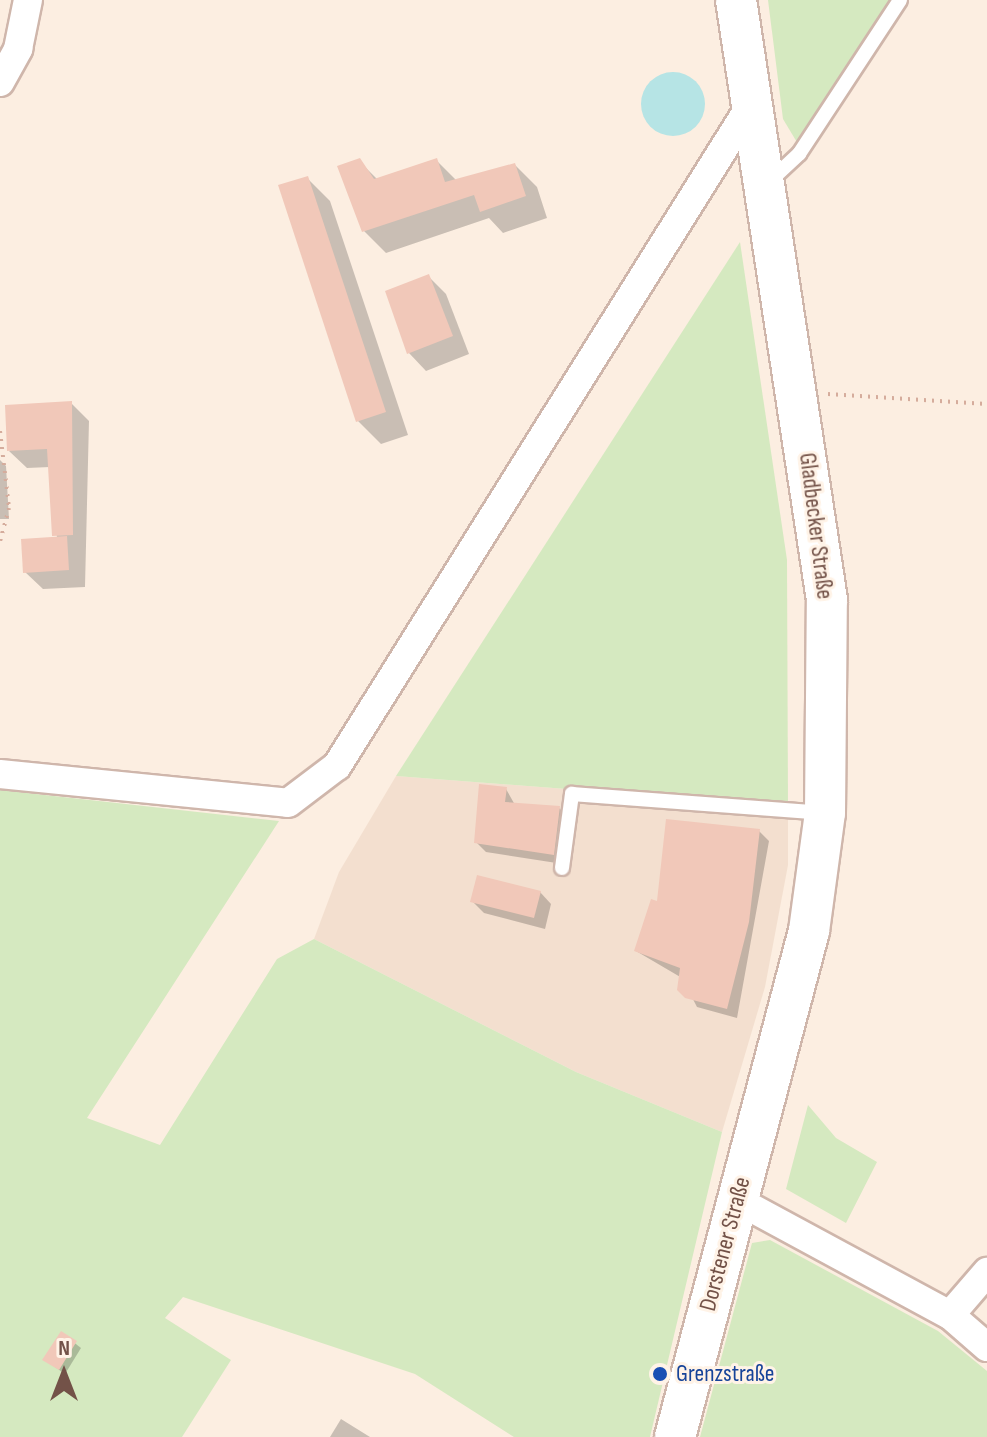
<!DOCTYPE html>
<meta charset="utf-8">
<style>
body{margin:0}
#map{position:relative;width:987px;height:1437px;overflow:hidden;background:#fceee1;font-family:"Sofia Sans Condensed",sans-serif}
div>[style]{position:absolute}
.residential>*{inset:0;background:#f3dfcf}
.green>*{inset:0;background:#d5e9c0}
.water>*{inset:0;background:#b6e4e5}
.round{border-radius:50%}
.shadow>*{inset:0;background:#0003}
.building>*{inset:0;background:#f1c8b9}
.path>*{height:4px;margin-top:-2px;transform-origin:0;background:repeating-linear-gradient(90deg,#d5ac9c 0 2px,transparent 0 8px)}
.roads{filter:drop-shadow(2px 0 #cfb6ab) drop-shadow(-2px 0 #cfb6ab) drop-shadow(0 2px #cfb6ab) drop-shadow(0 -2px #cfb6ab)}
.service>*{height:14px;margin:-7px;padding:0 7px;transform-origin:7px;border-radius:7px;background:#fff}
.minor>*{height:28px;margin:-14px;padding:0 14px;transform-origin:14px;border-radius:14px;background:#fff}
.secondary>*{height:40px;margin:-20px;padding:0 20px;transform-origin:20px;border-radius:20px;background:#fff}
.dots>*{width:22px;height:22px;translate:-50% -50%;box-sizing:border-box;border:4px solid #fff3e7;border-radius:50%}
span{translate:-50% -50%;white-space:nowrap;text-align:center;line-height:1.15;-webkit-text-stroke:6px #fff3e7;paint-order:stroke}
.street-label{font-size:24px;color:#735248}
.transit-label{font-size:24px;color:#164399}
.left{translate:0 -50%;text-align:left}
.north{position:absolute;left:24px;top:1333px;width:80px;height:80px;-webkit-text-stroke:6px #fff3e7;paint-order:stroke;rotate:0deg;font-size:22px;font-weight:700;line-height:32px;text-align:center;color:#735248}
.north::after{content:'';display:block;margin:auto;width:28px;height:36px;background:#735248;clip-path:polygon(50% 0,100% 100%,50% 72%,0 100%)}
</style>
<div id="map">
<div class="residential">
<i style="clip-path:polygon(396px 776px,788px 806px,788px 865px,765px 987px,722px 1132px,576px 1072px,314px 939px,339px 872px)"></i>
</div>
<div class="green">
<i style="clip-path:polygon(768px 0,891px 0,798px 144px,783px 119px)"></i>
<i style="clip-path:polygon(740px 242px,787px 560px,788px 806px,396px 776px)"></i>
<i style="clip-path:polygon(0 790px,279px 821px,87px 1118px,160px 1145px,277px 959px,314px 939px,576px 1072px,722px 1132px,650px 1437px,514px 1437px,415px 1374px,183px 1297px,165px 1318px,231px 1360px,182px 1437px,0 1437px)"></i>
<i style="clip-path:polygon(808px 1105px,836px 1138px,877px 1162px,846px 1223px,786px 1189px)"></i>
<i style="clip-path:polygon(770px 1240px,938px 1331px,987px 1371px,987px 1437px,700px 1437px,752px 1243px)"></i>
</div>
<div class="water">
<i class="round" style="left:641px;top:72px;width:64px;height:64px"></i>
</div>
<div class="shadow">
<i style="clip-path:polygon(359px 161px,378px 180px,437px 161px,457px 181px,515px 165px,537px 187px,547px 218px,503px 233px,489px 218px,386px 253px,364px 231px)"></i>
<i style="clip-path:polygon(307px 178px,330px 201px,408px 435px,381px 444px,358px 421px)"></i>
<i style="clip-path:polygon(429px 277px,446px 294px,469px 354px,426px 371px,409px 353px)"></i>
<i style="clip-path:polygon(71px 403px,89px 421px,85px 587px,43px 589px,25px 572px,57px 538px,50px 467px,27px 468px,9px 451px)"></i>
<i style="clip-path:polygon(0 460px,6px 466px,9px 519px,0 519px)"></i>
<i style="clip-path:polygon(506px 789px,515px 805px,559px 808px,569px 818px,563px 864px,486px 852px,476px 842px)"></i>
<i style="clip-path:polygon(759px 831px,769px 841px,737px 1018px,697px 1007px,682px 978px,636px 951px,659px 904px)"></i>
<i style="clip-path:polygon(540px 892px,551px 904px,545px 929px,484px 913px,472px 901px)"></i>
<i style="clip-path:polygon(62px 1333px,81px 1348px,65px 1374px,45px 1360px)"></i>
<i style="clip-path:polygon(341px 1419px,370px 1437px,330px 1437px)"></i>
</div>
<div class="building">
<i style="clip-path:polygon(360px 158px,374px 179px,437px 158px,445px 182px,515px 163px,526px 196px,480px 212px,474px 195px,362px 232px,337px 166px)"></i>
<i style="clip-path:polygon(308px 176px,386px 412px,356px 422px,278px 185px)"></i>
<i style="clip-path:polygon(429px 274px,453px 336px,407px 354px,385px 291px)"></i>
<i style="clip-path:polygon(72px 401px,73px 535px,52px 536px,47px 449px,7px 451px,5px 405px)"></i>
<i style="clip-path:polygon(67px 536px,69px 570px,23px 573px,21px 539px)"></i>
<i style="clip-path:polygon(479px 784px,507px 787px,505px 802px,560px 806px,554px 855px,474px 843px)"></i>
<i style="clip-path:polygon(666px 819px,760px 829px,749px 922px,727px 1009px,685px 998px,677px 990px,680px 968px,634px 951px,651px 899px,657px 901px)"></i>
<i style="clip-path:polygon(477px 875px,541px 891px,534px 918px,470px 902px)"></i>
<i style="clip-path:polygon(61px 1331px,77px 1341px,59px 1370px,42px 1360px)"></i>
</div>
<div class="path">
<i style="left:828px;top:394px;width:159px;rotate:3.6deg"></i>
<i style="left:0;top:431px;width:78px;rotate:83.3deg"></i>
<i style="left:9px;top:508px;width:34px;rotate:105deg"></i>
</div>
<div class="roads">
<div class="service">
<i style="left:770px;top:181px;width:40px;rotate:-43deg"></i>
<i style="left:799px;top:154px;width:184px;rotate:-56.7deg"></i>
<i style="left:562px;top:868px;width:75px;rotate:-82.3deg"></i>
<i style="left:572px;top:794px;width:253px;rotate:4.3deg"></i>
</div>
<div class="minor">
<i style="left:0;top:82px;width:38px;rotate:-61deg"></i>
<i style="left:18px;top:49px;width:50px;rotate:-78.5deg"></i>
<i style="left:0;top:774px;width:289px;rotate:5.7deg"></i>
<i style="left:288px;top:803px;width:61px;rotate:-37.1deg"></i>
<i style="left:337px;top:766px;width:780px;rotate:-57.94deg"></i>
<i style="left:737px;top:1200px;width:242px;rotate:28.4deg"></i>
<i style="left:950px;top:1315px;width:49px;rotate:40.9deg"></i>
<i style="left:950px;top:1315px;width:57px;rotate:-49.3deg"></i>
</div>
<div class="secondary">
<i style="left:675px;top:1437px;width:523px;rotate:-75.17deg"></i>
<i style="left:809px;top:931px;width:119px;rotate:-82.3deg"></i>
<i style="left:825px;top:813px;width:213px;rotate:-89.5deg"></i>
<i style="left:827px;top:600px;width:607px;rotate:-98.62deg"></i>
</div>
</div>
<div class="dots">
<i style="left:660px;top:1374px;background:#1a4fb4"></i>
</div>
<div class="street-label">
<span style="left:816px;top:526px;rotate:83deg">Gladbecker Straße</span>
<span style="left:725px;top:1244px;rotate:-75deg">Dorstener Straße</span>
</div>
<div class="transit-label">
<span class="left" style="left:676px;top:1374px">Grenzstraße</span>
</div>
<div class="north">N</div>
</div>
